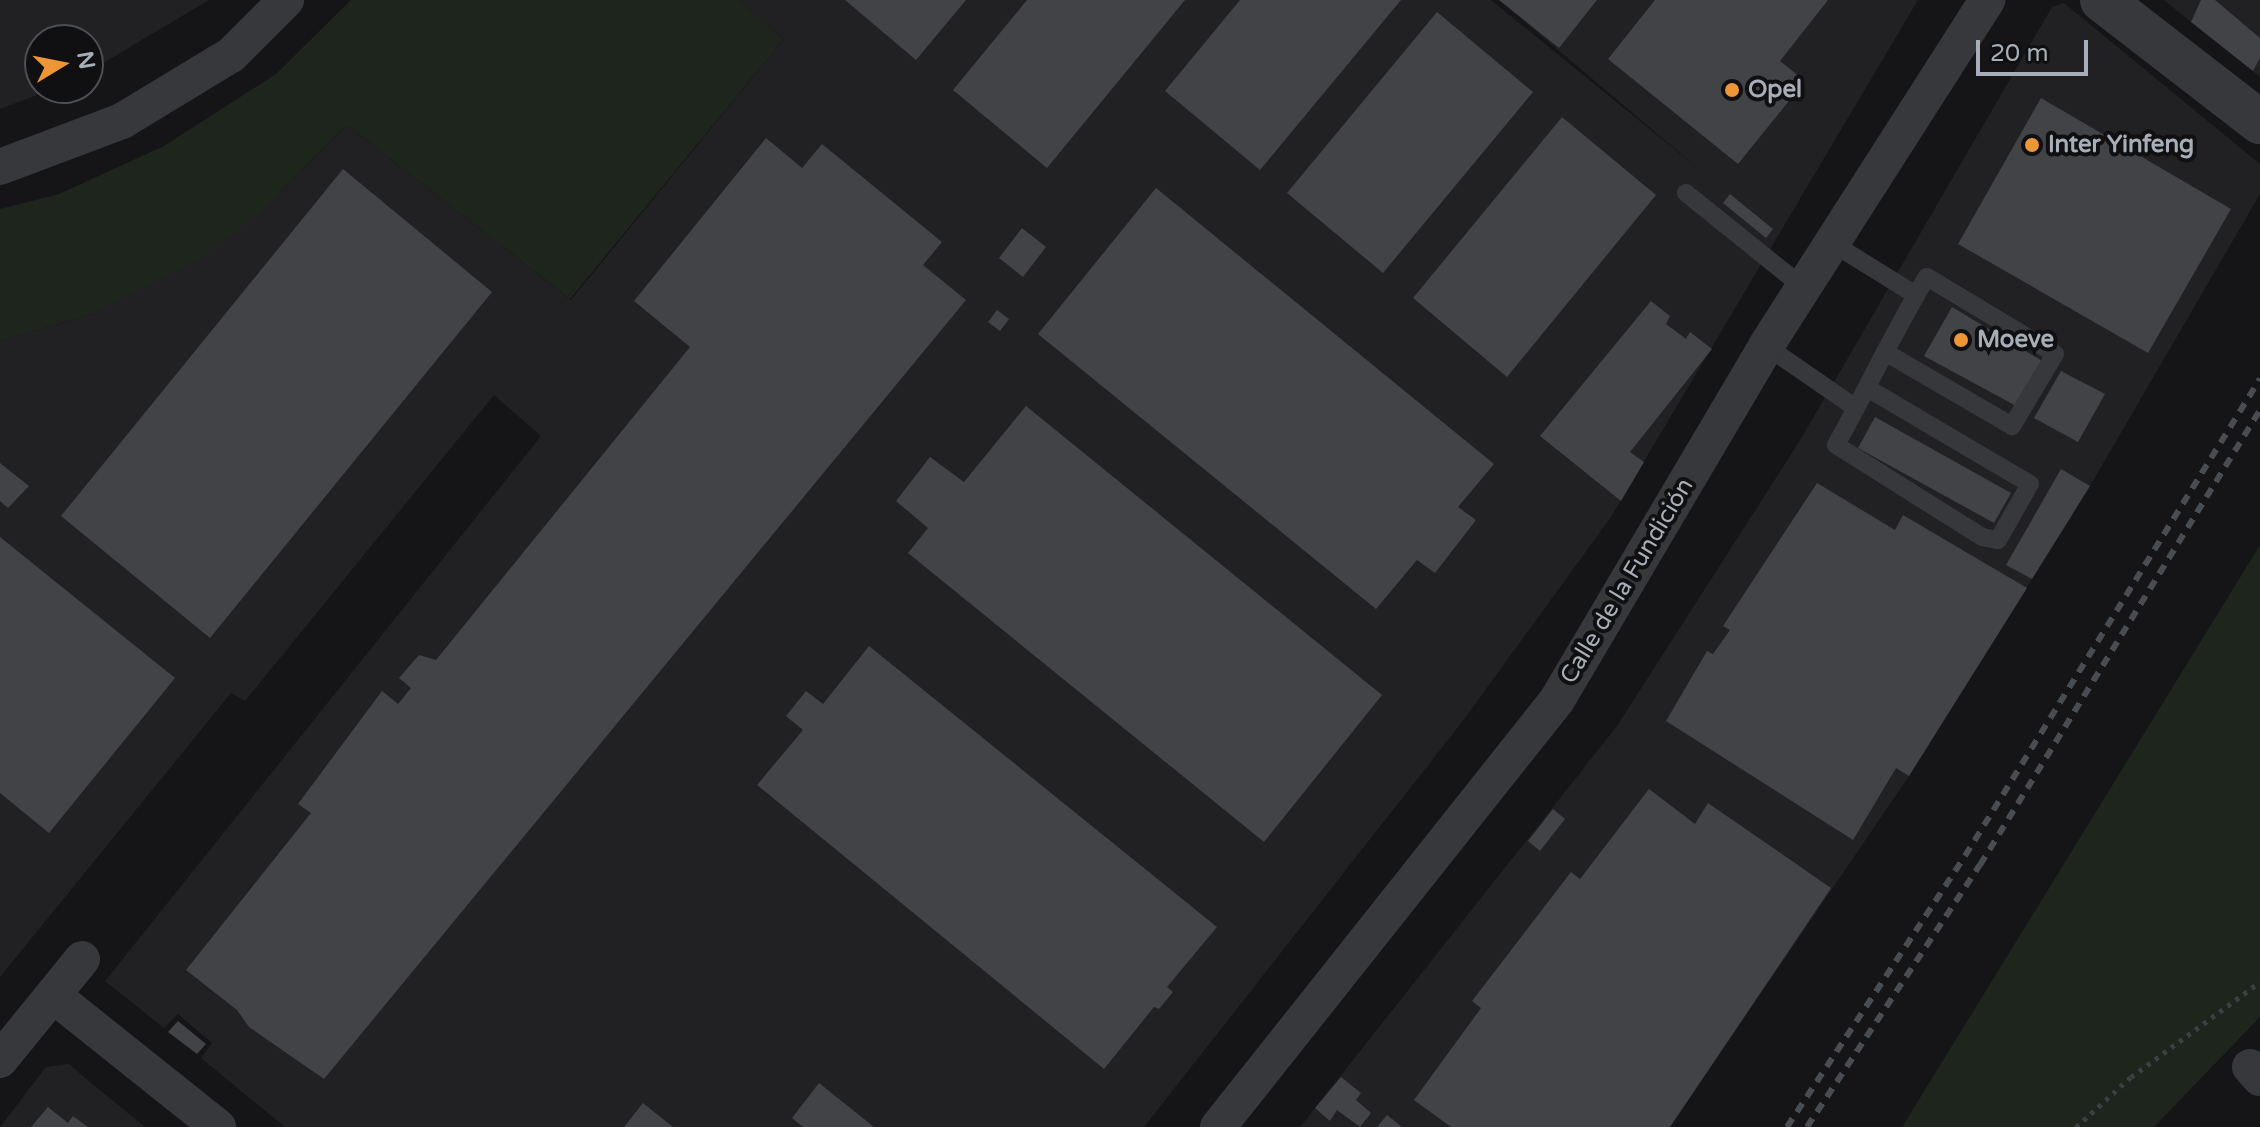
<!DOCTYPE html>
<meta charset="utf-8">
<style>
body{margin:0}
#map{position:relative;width:2260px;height:1127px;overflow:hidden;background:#151517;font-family:"Varela Round",sans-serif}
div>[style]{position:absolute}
.built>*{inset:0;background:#212124}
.green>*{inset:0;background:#1d251d}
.building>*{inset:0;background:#414347}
.path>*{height:5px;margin-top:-2.5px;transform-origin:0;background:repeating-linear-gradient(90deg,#3c3f43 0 4px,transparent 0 10px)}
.service>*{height:18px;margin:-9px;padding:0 9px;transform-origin:9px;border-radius:9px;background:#36383c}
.minor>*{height:36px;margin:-18px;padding:0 18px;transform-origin:18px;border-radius:18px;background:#36383c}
.tertiary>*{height:44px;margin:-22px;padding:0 22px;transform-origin:22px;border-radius:22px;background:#36383c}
.rail>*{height:6px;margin-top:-3px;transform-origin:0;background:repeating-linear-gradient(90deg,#494c51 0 10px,transparent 0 18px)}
.dots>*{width:22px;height:22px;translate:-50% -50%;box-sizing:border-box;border:4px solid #101012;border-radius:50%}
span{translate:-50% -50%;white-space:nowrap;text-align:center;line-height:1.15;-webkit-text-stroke:8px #101012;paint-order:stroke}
.poi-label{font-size:24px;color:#a7aeb7;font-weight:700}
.left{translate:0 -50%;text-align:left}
.street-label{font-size:24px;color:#a7aeb7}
.north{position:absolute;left:24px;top:24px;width:80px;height:80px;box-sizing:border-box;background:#101012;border:2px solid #4c4f54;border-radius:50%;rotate:80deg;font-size:22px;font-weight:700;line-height:32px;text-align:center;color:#a7aeb7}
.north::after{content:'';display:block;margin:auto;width:28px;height:36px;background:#ed9637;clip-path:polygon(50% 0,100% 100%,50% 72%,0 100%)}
.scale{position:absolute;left:1976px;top:40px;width:112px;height:36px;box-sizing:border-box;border:4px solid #a7aeb7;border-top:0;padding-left:10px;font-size:24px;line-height:28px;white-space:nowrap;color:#a7aeb7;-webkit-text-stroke:6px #101012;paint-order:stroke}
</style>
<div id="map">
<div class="built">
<i style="clip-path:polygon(0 0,209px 0,88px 72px,88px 40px,40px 40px,40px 88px,56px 88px,0 109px)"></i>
<i style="clip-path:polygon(738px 0,1491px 0,1700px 170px,1499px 0,1918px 0,1611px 517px,1462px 722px,1144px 1127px,285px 1127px,201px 1058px,212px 1043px,178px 1014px,164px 1028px,105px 981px,541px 436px,494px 395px,245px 701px,231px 693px,0 977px,0 341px,95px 313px,260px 213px,347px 125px,571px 300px,784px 39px)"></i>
<i style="clip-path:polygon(2164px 0,2260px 0,2260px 77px,2191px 22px)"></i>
<i style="clip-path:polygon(2064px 3px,2260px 164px,2260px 194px,2090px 486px,1909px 776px,1670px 1127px,1300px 1127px,1617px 726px,1799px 442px,2052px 7px)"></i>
<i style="clip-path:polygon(69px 1064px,90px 1082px,145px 1127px,0 1127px,46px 1067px)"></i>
</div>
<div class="green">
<i style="clip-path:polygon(351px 0,738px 0,784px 39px,570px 299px,347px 125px,260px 213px,195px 262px,95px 313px,0 341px,0 209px,59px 194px,164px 146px,276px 74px)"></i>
<i style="clip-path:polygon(2260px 545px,2260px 1017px,2154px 1127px,1902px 1127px)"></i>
</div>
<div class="building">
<i style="clip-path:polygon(845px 0,966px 0,916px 60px)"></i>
<i style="clip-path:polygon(1027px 0,1185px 0,1047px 168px,953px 90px)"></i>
<i style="clip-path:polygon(1240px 0,1401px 0,1260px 170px,1165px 91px)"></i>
<i style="clip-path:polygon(1499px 0,1597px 0,1559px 48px)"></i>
<i style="clip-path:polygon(1655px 0,1828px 0,1780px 61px,1805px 81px,1738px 164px,1608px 59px)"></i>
<i style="clip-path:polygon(2201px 0,2215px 0,2260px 38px,2260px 58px,2253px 71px,2191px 22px)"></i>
<i style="clip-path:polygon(1437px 12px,1533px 92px,1383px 273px,1287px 193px)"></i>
<i style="clip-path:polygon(2041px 98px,2231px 209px,2148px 353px,1958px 244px)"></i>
<i style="clip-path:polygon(1562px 117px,1656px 195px,1507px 377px,1413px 298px)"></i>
<i style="clip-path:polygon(766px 138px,802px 168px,822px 144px,942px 242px,923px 265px,966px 300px,324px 1079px,249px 1027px,237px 1010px,186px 970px,311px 813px,298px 804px,382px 691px,398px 704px,411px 688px,399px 678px,419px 655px,436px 660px,690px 347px,634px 301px)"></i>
<i style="clip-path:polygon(343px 169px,492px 292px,210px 638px,61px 516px)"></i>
<i style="clip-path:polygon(1156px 188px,1494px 464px,1458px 507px,1476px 520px,1435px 573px,1417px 560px,1376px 609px,1038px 334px)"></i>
<i style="clip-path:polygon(1730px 194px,1773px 229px,1766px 238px,1723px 203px)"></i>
<i style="clip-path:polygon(1022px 228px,1046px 247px,1023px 277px,999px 258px)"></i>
<i style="clip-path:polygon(1651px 301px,1670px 316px,1666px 324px,1686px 339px,1690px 332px,1712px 349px,1630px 452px,1644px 462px,1621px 501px,1540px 436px)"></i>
<i style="clip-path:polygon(1952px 307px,2044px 362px,2018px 407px,1924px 356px)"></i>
<i style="clip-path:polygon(997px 310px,1009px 319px,1000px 331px,988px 322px)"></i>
<i style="clip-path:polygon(2061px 371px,2105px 394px,2078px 442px,2034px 418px)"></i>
<i style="clip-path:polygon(1026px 406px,1382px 695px,1264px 842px,908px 553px,928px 528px,896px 501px,930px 457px,964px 482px)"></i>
<i style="clip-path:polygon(1875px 417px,2011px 493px,1994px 523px,1858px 448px)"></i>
<i style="clip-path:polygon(0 463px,29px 486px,8px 508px,0 501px)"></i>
<i style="clip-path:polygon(2061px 469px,2090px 486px,2032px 579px,2006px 565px)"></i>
<i style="clip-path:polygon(1817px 483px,1895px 530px,1903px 515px,2027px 588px,1909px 776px,1896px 768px,1853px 840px,1666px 721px,1707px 651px,1713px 654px,1730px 630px,1723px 626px)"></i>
<i style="clip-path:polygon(0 537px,175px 678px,49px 833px,0 793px)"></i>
<i style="clip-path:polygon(869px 646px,1217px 927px,1167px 987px,1173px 992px,1159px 1009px,1154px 1007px,1104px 1069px,757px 785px,803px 730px,786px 716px,806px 691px,823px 704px)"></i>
<i style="clip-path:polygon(1649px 789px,1695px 824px,1708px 803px,1831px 888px,1670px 1127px,1451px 1127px,1414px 1100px,1481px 1008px,1472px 1001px,1571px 872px,1580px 879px)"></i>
<i style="clip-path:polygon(1553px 809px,1565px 819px,1540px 851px,1528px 841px)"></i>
<i style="clip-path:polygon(178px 1021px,206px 1044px,197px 1054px,168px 1032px)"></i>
<i style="clip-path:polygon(1341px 1077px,1361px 1093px,1356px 1100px,1371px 1113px,1360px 1127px,1337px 1110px,1330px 1121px,1315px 1108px)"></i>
<i style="clip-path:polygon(819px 1083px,874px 1127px,803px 1127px,792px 1118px)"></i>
<i style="clip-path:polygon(643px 1103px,673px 1127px,624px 1127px)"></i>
<i style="clip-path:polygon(48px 1107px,68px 1123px,73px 1116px,88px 1127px,31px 1127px)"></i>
<i style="clip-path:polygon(1387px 1115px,1402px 1127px,1377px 1127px)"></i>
</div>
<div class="path">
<i style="left:2076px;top:1127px;width:74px;rotate:-42.3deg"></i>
<i style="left:2131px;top:1077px;width:160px;rotate:-36.4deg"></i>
</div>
<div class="service">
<i style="left:1686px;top:193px;width:150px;rotate:38.8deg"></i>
<i style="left:1832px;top:243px;width:99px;rotate:31.8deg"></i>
<i style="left:1916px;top:295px;width:21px;rotate:-59deg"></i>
<i style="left:1927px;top:277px;width:149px;rotate:31deg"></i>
<i style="left:2055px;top:354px;width:84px;rotate:120.8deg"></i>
<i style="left:2012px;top:426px;width:147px;rotate:-149.8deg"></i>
<i style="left:1885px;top:352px;width:65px;rotate:-61.5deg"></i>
<i style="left:1766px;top:346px;width:109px;rotate:34.6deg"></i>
<i style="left:1856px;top:408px;width:63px;rotate:-62.6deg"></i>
<i style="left:1856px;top:408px;width:42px;rotate:118.4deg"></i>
<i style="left:1836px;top:445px;width:173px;rotate:32.2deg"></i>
<i style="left:1982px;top:537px;width:16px;rotate:11deg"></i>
<i style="left:1998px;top:540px;width:64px;rotate:-60.3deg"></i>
<i style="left:2030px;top:484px;width:189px;rotate:-149.5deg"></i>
</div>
<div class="minor">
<i style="left:0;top:167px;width:130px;rotate:-20.7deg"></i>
<i style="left:122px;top:121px;width:127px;rotate:-31.2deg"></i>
<i style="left:231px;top:55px;width:78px;rotate:-45deg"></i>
<i style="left:54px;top:996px;width:210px;rotate:38.6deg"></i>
<i style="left:0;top:1060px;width:130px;rotate:-50.9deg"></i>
<i style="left:2250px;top:1067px;width:15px;rotate:48deg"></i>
<i style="left:1218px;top:1127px;width:545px;rotate:-51.55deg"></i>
<i style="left:1557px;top:700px;width:411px;rotate:-59.4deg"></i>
<i style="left:1766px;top:346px;width:411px;rotate:-57.4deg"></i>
</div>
<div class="tertiary">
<i style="left:2102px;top:0;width:200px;rotate:37.7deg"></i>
</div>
<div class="rail">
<i style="left:1787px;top:1127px;width:324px;rotate:-56.7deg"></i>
<i style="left:1965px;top:856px;width:561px;rotate:-58.27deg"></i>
<i style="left:1807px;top:1127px;width:314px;rotate:-56.6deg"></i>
<i style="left:1980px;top:865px;width:534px;rotate:-58.39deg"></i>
</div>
<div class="dots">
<i style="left:1732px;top:90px;background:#ed9637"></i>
<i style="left:2032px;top:145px;background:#ed9637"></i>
<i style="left:1961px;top:340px;background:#ed9637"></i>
</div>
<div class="poi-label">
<span class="left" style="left:1748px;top:90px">Opel</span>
<span class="left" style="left:2048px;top:145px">Inter Yinfeng</span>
<span class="left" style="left:1977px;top:340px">Moeve</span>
</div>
<div class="street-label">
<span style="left:1627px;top:581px;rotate:-59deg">Calle de la Fundición</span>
</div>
<div class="north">N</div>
<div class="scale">20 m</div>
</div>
